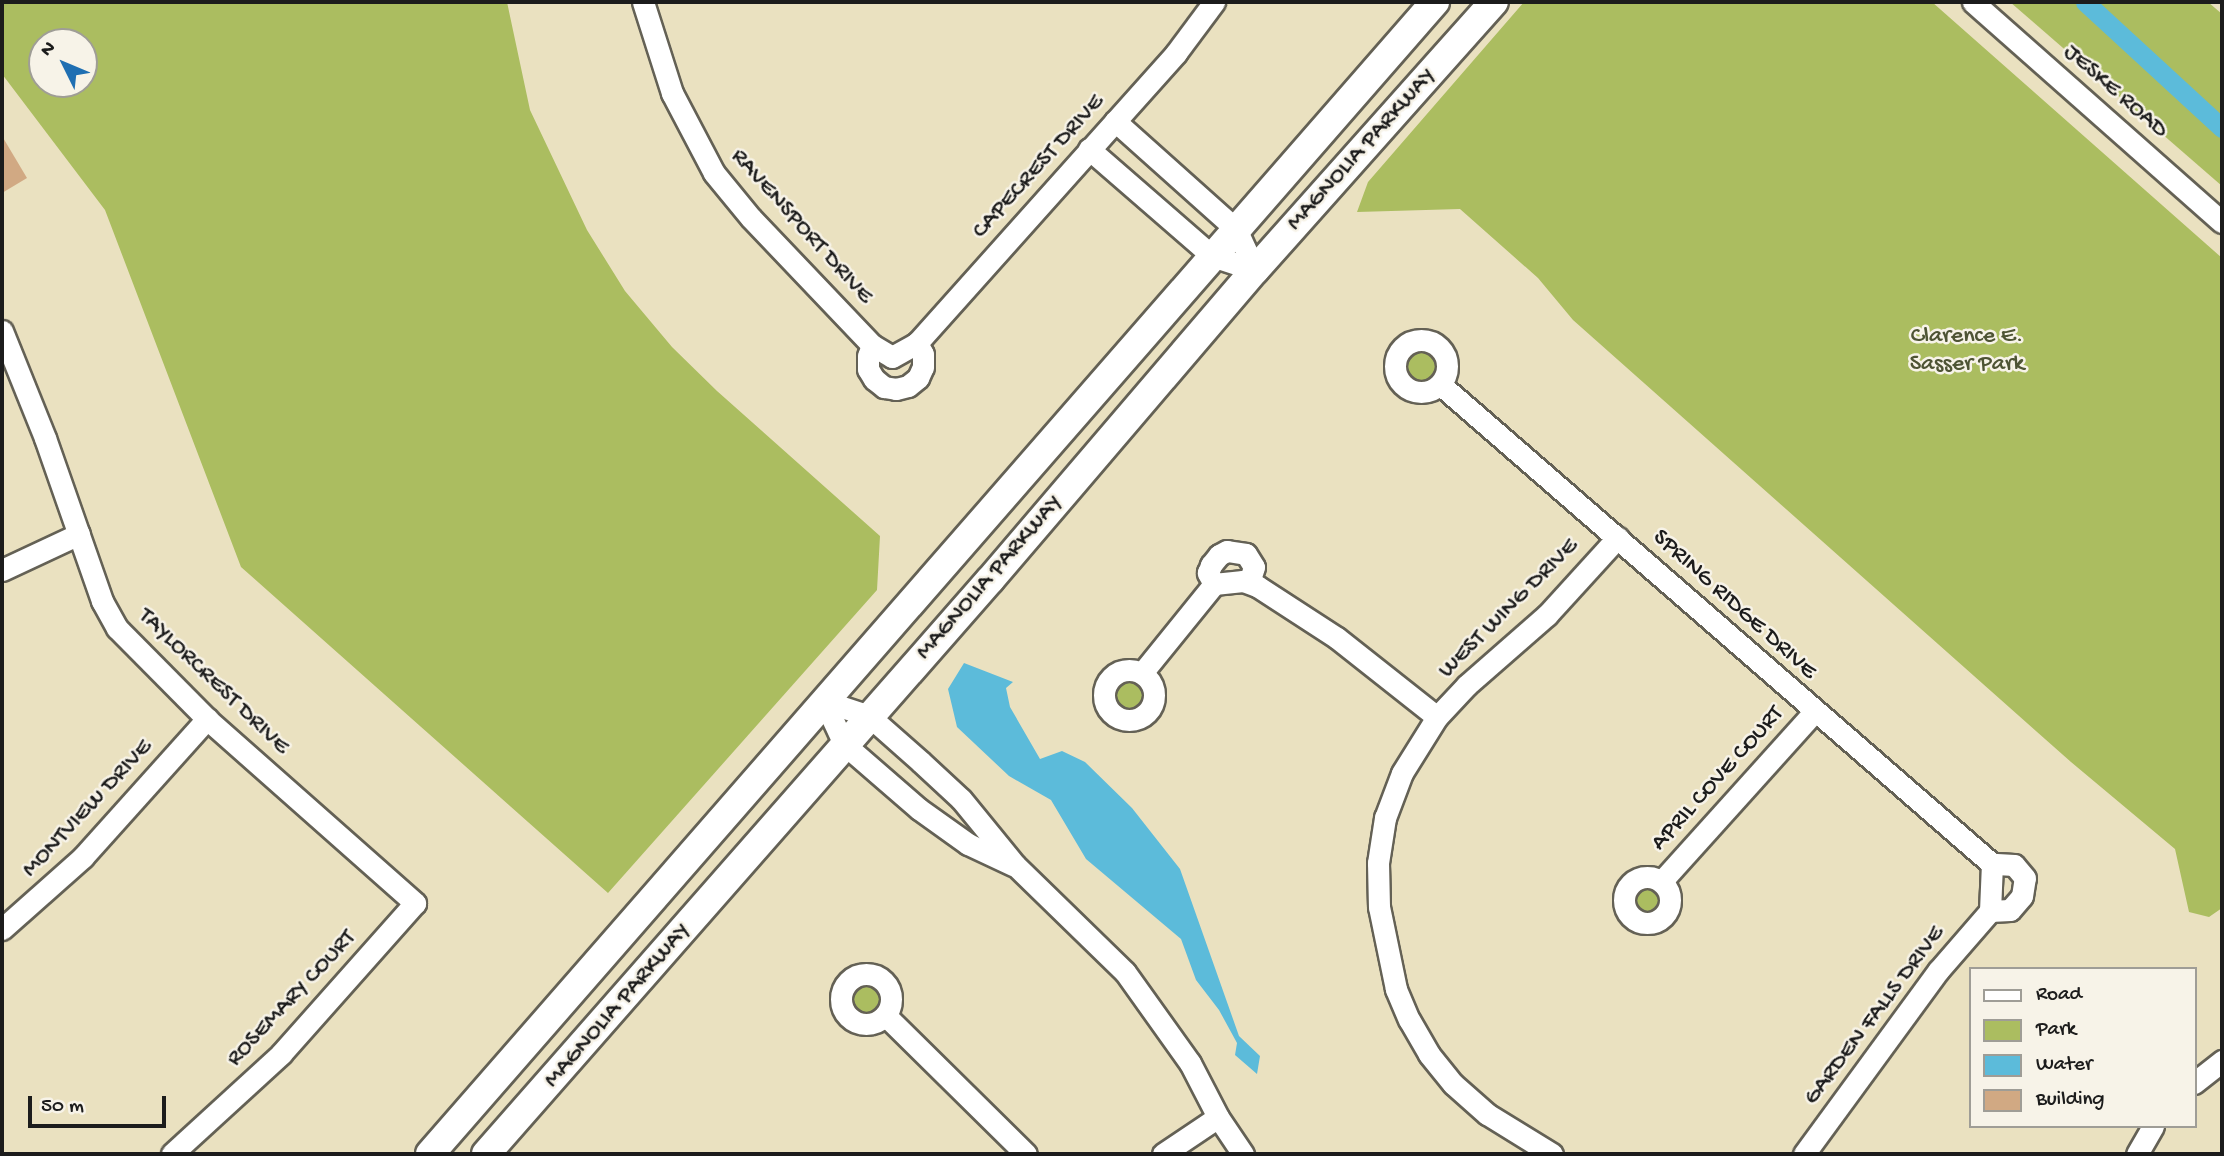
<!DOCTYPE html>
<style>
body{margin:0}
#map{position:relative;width:2224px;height:1156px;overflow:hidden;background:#eae1c0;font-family:"Gochi Hand",sans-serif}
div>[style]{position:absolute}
.green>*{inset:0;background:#abbd60}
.round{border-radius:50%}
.water>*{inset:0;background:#5cbbda}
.canal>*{height:19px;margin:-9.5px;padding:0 9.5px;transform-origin:9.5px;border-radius:9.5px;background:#5cbbda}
.building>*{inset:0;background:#d1a983}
.roads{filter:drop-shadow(2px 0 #646155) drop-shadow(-2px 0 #646155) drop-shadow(0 2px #646155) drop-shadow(0 -2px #646155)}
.minor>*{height:21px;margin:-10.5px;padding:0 10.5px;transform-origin:10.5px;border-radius:10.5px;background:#fff}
.minor>.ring{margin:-10.5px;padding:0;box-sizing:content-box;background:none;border:21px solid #fff;border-radius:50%}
.secondary>*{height:28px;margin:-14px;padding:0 14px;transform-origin:14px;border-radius:14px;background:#fff}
span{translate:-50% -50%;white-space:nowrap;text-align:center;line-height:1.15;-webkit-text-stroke:5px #f7f3e8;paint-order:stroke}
.street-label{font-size:24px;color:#1c1c1c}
.park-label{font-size:24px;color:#4e5434}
.frame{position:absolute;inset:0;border:4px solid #1c1c1c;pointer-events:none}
.legend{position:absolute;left:1969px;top:967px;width:228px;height:161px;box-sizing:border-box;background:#f7f3e8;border:2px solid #9f9d96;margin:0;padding:9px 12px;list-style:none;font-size:21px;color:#1c1c1c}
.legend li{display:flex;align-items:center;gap:14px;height:35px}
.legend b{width:35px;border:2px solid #9f9d96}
.north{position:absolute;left:28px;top:28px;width:70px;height:70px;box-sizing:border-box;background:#f7f3e8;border:2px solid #9f9d96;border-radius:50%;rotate:313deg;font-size:19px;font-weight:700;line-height:28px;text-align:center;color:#1c1c1c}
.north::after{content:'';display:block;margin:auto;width:24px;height:32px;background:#1f6fb2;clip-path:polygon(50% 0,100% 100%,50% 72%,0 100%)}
.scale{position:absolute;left:28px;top:1096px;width:138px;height:32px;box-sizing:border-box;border:4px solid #1c1c1c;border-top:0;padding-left:9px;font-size:21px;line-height:24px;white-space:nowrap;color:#1c1c1c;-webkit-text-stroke:5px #f7f3e8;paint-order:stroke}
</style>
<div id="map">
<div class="green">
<i style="clip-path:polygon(evenodd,2px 2px,507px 2px,530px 110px,587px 230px,625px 291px,672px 347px,717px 391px,880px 536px,877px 590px,608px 893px,241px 567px,105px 210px,2px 74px,2px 2px,42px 42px,84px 42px,84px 84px,42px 84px,42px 42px)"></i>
<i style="clip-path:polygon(1524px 2px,1932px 2px,2222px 258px,2222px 908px,2209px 917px,2189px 912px,2175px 849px,2071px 762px,1573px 320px,1538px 278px,1460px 209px,1357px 212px,1368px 182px)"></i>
<i style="clip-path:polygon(2010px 2px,2208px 2px,2222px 14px,2222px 186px)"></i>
<i class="round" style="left:1406px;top:352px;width:30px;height:30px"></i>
<i class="round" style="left:1114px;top:680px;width:30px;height:30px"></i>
<i class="round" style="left:1631px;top:886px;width:30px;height:30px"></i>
<i class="round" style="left:851px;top:984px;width:30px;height:30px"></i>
</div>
<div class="water">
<i style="clip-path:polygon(964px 663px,1013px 682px,1006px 688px,1010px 707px,1040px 759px,1062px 751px,1085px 762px,1132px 808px,1180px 869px,1239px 1036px,1260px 1056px,1257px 1074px,1235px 1055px,1237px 1043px,1219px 1010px,1196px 980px,1181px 939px,1086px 859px,1051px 800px,1009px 776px,957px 727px,948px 689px)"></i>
</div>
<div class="canal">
<i style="left:2085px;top:2px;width:186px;rotate:42.6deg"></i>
</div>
<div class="building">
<i style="clip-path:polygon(2px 136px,27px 178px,2px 193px)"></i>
</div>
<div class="roads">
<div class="minor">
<i style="left:643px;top:2px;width:96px;rotate:72.3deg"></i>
<i style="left:672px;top:93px;width:90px;rotate:62.3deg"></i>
<i style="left:714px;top:173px;width:58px;rotate:50.6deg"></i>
<i style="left:751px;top:218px;width:175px;rotate:46.4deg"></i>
<i style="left:872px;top:345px;width:23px;rotate:31deg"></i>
<i style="left:892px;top:357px;width:29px;rotate:-29deg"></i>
<i style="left:917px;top:343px;width:389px;rotate:-48.2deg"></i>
<i style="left:1176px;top:53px;width:64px;rotate:-53.3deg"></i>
<i style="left:1973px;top:2px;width:332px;rotate:41.5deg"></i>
<i style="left:1115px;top:121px;width:162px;rotate:41.8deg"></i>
<i style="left:1236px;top:229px;width:45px;rotate:65.1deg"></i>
<i style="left:1089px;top:149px;width:163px;rotate:41deg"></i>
<i style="left:1212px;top:256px;width:45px;rotate:18deg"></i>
<i style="left:2px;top:331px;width:115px;rotate:68.1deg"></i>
<i style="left:45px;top:438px;width:173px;rotate:70.7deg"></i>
<i style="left:102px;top:601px;width:31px;rotate:61deg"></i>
<i style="left:117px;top:628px;width:128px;rotate:45.3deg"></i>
<i style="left:207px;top:719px;width:278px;rotate:41.5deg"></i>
<i style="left:415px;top:903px;width:202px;rotate:131.6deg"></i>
<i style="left:281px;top:1054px;width:148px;rotate:137.5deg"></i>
<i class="ring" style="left:1395px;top:340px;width:31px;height:31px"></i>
<i style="left:872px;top:345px;width:12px;rotate:110deg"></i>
<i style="left:868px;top:356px;width:13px;rotate:90deg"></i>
<i style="left:868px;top:369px;width:12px;rotate:59deg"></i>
<i style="left:874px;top:379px;width:13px;rotate:39deg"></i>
<i style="left:884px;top:387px;width:12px;rotate:9deg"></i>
<i style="left:896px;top:389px;width:12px;rotate:-14deg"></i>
<i style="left:908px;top:386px;width:13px;rotate:-39deg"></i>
<i style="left:918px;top:378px;width:12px;rotate:-66deg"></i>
<i style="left:923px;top:367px;width:13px;rotate:-90deg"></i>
<i style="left:923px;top:354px;width:13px;rotate:-119deg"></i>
<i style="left:1441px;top:385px;width:730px;rotate:41deg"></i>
<i style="left:2px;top:570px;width:85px;rotate:-25.1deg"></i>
<i style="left:1214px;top:584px;width:13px;rotate:-119deg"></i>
<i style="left:1208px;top:573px;width:9px;rotate:-69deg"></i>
<i style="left:1211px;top:565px;width:13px;rotate:-51deg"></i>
<i style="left:1219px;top:555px;width:9px;rotate:-27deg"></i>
<i style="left:1227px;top:551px;width:19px;rotate:9deg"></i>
<i style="left:1246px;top:554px;width:15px;rotate:58deg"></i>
<i style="left:1254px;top:567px;width:16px;rotate:108deg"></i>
<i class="ring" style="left:1104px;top:670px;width:29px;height:29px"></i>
<i style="left:1142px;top:673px;width:114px;rotate:-51deg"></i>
<i style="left:1214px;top:584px;width:29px;rotate:-6deg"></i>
<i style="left:1243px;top:581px;width:15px;rotate:20deg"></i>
<i style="left:1257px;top:586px;width:95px;rotate:33deg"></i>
<i style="left:1337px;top:638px;width:127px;rotate:38.3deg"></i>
<i style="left:824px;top:701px;width:47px;rotate:18.4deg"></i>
<i style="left:869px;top:716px;width:69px;rotate:41.5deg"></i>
<i style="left:921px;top:762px;width:54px;rotate:42.8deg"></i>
<i style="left:961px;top:799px;width:85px;rotate:50.7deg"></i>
<i style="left:1015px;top:865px;width:153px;rotate:44.2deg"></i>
<i style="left:1125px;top:972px;width:112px;rotate:54.5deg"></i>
<i style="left:1190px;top:1063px;width:61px;rotate:62.6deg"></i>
<i style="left:1218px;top:1117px;width:45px;rotate:56deg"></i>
<i style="left:824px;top:701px;width:47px;rotate:65.1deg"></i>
<i style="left:844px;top:744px;width:99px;rotate:40.9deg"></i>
<i style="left:919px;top:809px;width:60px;rotate:35.5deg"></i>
<i style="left:968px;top:844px;width:50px;rotate:25deg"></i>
<i class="ring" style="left:1624px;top:877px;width:25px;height:25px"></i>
<i style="left:1661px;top:882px;width:230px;rotate:-48deg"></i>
<i style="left:1990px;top:911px;width:20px;rotate:-3deg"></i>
<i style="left:2010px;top:910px;width:18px;rotate:-49deg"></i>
<i style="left:2022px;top:896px;width:18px;rotate:-81deg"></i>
<i style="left:2025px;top:878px;width:17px;rotate:-130deg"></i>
<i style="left:2014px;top:865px;width:22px;rotate:-177deg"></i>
<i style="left:2px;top:929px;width:108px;rotate:-41.6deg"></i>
<i style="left:83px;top:857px;width:186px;rotate:-48.1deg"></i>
<i class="ring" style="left:841px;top:974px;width:29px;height:29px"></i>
<i style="left:885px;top:1015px;width:198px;rotate:44.6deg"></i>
<i style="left:2194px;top:1083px;width:36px;rotate:-38deg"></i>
<i style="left:1163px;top:1154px;width:66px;rotate:-33.9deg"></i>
<i style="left:1552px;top:1154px;width:76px;rotate:-148.4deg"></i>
<i style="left:1487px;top:1114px;width:45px;rotate:-138.6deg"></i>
<i style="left:1453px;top:1084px;width:38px;rotate:-129deg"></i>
<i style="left:1429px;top:1054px;width:39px;rotate:-120deg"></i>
<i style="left:1409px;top:1020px;width:34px;rotate:-113deg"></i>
<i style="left:1396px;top:989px;width:84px;rotate:-101.7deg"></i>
<i style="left:1379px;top:907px;width:44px;rotate:-91.3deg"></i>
<i style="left:1378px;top:863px;width:46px;rotate:-81.2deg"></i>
<i style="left:1385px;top:818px;width:48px;rotate:-69.3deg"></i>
<i style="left:1402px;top:773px;width:66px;rotate:-58deg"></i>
<i style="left:1437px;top:717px;width:44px;rotate:-46.8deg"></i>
<i style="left:1467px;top:685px;width:106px;rotate:-41.2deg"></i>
<i style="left:1547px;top:615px;width:105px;rotate:-47.7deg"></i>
<i style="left:1804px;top:1154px;width:227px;rotate:-53.8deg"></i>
<i style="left:1938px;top:971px;width:79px;rotate:-49.1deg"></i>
<i style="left:1990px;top:911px;width:47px;rotate:-87.6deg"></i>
<i style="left:2137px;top:1154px;width:32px;rotate:-60deg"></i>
</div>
<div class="secondary">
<i style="left:430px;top:1154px;width:1529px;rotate:-48.9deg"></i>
<i style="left:486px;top:1154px;width:764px;rotate:-48.72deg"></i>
<i style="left:990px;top:580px;width:408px;rotate:-49.5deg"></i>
<i style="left:1255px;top:270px;width:359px;rotate:-48.3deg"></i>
</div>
</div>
<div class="street-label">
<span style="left:2115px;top:92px;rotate:41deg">JESKE ROAD</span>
<span style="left:1362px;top:150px;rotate:-48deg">MAGNOLIA PARKWAY</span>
<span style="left:1039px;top:167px;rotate:-48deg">CAPECREST DRIVE</span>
<span style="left:801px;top:227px;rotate:48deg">RAVENSPORT DRIVE</span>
<span style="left:990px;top:578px;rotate:-49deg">MAGNOLIA PARKWAY</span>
<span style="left:1734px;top:605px;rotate:42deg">SPRING RIDGE DRIVE</span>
<span style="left:1509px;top:609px;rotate:-45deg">WEST WING DRIVE</span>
<span style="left:213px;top:682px;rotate:44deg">TAYLORCREST DRIVE</span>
<span style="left:1718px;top:779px;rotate:-48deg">APRIL COVE COURT</span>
<span style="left:88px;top:809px;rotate:-47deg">MONTVIEW DRIVE</span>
<span style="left:292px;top:999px;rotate:-47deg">ROSEMARY COURT</span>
<span style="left:618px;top:1006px;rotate:-49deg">MAGNOLIA PARKWAY</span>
<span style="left:1875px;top:1016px;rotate:-53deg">GARDEN FALLS DRIVE</span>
</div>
<div class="park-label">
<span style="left:1967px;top:351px">Clarence E.<br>Sasser Park</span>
</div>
<div class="frame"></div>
<ul class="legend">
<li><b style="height:9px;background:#fff"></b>Road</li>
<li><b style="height:19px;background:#abbd60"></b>Park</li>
<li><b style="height:19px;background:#5cbbda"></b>Water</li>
<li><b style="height:19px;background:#d1a983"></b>Building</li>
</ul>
<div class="north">N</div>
<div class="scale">50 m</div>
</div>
